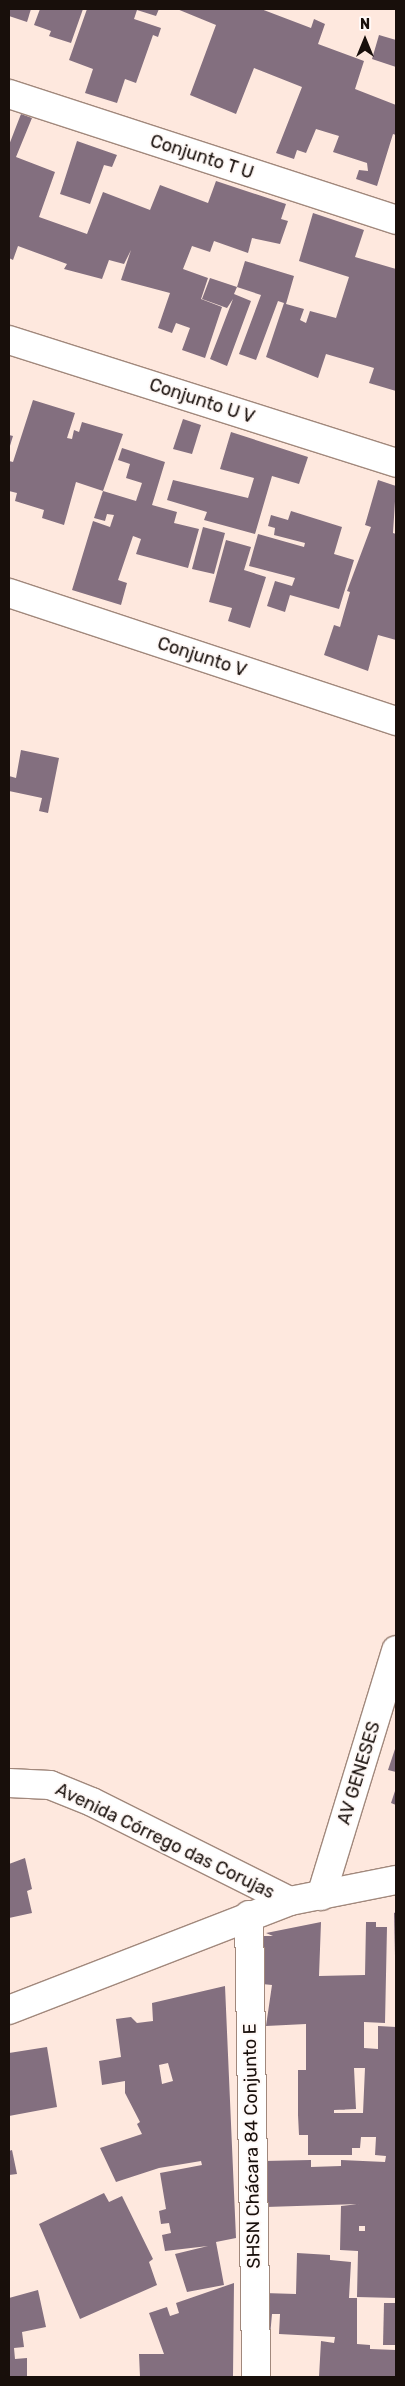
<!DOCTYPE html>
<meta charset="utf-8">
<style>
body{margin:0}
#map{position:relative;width:405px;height:2386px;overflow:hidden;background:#fee8de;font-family:Rubik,sans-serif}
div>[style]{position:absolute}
.building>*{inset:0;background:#836f7f}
.roads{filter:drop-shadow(1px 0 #a1887c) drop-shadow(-1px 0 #a1887c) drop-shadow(0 1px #a1887c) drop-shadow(0 -1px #a1887c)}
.minor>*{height:28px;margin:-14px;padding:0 14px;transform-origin:14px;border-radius:14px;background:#fff}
span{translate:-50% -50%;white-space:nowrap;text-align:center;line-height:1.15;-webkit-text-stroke:4px #fff9f7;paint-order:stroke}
.street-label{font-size:18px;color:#180f0b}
.frame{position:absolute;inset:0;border:10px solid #180f0b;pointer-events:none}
.north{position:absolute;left:340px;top:15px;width:50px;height:50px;-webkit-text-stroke:4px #fff9f7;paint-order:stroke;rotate:0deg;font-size:14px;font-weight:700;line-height:20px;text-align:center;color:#180f0b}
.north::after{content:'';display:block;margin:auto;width:18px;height:22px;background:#180f0b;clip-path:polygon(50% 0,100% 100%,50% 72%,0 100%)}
</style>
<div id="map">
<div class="building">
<i style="clip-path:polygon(9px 9px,31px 9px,27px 22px,9px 16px)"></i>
<i style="clip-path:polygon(40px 9px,83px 9px,71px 43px,49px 36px,51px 31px,34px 25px)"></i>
<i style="clip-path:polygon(87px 9px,159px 9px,156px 16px,137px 10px,134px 19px,161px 28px,158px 37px,153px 35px,136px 83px,125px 79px,117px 103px,85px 93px,93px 69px,69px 60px)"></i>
<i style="clip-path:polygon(177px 9px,261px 9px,311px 28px,314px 19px,325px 24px,318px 44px,364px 61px,355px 89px,396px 105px,396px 135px,393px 134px,377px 186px,356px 179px,359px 170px,368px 171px,367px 163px,333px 152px,339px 136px,316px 129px,306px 153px,297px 150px,294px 159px,276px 153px,302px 87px,254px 68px,236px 114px,190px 95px,216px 25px)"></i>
<i style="clip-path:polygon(379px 35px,396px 40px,396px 67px,372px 59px)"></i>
<i style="clip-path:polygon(21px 114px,32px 118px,16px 157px,55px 172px,39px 217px,87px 234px,103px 192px,150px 210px,160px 185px,208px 203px,216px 181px,286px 204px,281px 219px,288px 221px,280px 244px,252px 238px,248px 253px,214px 241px,210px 252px,192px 246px,183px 269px,208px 278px,201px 299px,222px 307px,205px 358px,182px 350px,190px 328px,176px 323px,172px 333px,158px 328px,170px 293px,121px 280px,131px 250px,124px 264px,109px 260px,102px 279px,64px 269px,67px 264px,18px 246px,13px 260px,9px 258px,9px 145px)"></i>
<i style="clip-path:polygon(77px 141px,117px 155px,112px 167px,104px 165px,90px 204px,60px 194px)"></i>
<i style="clip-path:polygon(313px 213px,364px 230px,355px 257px,396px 269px,396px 391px,369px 383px,374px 368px,326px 354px,318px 378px,266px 357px,284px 303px,278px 301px,256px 360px,239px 354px,261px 295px,237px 287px,245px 261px,294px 276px,286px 304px,304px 309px,300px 320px,306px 323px,310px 311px,336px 318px,349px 277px,299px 261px)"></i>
<i style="clip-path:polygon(210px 278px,237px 287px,234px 294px,251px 301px,227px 366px,210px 359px,233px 299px,227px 308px,202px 299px)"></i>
<i style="clip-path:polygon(33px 400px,75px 413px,67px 438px,72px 439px,74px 430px,79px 432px,82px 422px,123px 434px,103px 491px,136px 501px,142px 483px,126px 478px,130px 464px,118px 460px,122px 448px,165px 462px,152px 505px,177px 512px,174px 523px,199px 529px,188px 568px,136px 554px,141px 539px,133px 536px,118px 580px,127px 583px,121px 605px,72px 590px,93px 521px,110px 527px,114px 515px,107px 514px,105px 521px,94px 518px,103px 491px,76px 482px,64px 525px,42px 518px,44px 510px,15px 501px,17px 493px,9px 491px,9px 461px,13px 462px)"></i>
<i style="clip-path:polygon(183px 419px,201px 425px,192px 454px,173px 449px)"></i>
<i style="clip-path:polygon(231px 432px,308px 457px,299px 484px,272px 476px,255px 534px,204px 520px,207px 512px,167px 500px,173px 480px,248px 498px,254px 478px,220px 469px)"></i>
<i style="clip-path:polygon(9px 435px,13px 436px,9px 449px)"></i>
<i style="clip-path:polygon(378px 480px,396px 486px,393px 533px,396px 534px,396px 640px,378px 635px,368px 671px,324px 655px,334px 625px,340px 627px,350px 592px,347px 591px,371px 527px,365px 525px)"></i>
<i style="clip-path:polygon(291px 511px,342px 527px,334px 554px,354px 560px,339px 609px,290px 595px,285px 612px,267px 606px,275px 581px,292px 586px,295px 578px,249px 566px,258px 534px,304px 547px,305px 543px,274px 535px,275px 528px,268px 526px,271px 515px,288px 520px)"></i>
<i style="clip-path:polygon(203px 527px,225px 533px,214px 574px,192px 569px)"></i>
<i style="clip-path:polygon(226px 540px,251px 547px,244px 570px,266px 577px,250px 628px,228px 621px,232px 608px,209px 602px)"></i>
<i style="clip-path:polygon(21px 750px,59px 758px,48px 813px,39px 811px,42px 798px,9px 791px,9px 776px,16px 778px)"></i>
<i style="clip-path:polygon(396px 1746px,396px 1772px,388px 1770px)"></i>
<i style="clip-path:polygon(396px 1788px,396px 1805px,391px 1803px)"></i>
<i style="clip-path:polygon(25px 1858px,32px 1889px,27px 1891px,32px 1913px,9px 1918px,9px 1864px)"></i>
<i style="clip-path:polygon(396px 1912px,396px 1956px,395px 1956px,394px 1913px)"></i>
<i style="clip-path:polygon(evenodd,321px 1922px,319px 1976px,365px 1975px,366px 1922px,376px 1922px,376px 1927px,387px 1927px,385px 2023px,364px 2022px,364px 2048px,378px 2049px,378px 2026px,396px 2027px,396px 2298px,357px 2297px,358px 2251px,340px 2250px,341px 2206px,359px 2204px,266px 2207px,264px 2161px,311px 2160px,311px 2167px,341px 2166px,341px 2160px,385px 2162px,386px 2156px,375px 2155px,376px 2137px,361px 2137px,360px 2148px,352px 2148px,352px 2155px,308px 2155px,308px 2135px,299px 2135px,298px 2115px,298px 2070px,306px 2070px,306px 2024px,266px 2026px,272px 1985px,262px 1984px,264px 1936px,273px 1936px,266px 1933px,321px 1922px,354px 2068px,365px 2068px,363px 2113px,334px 2113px,334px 2110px,356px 2109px,354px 2068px,321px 1922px,359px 2226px,365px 2226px,365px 2231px,359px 2231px,359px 2226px)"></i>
<i style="clip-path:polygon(evenodd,225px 1986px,236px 2238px,216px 2242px,224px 2285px,187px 2292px,175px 2254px,208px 2246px,165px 2251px,162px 2235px,171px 2233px,169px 2223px,161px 2224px,159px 2211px,166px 2209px,160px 2173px,202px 2165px,201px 2161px,159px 2168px,116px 2182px,100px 2148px,142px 2134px,137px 2124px,140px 2122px,125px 2093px,125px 2081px,102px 2085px,99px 2061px,121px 2057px,116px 2019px,131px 2017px,137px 2023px,153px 2021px,152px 2003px,225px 1986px,168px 2063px,173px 2081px,162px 2084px,159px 2065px,168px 2063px)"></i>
<i style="clip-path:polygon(47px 2047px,57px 2107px,9px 2116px,9px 2053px)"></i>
<i style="clip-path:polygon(12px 2150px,17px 2174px,9px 2175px,9px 2151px)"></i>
<i style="clip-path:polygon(104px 2193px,109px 2202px,122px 2196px,153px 2259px,149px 2262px,157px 2285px,80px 2319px,39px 2224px)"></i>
<i style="clip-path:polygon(297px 2253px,330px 2255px,330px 2260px,351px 2262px,349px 2298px,357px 2298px,357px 2344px,370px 2345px,370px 2349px,396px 2350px,396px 2377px,319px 2377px,321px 2341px,334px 2343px,335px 2337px,279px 2334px,280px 2314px,272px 2314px,270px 2336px,263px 2335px,264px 2293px,296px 2294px)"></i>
<i style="clip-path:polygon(234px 2283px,233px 2377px,140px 2377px,139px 2354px,164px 2354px,149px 2313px,167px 2307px,170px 2316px,179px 2313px,176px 2303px)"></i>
<i style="clip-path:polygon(38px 2290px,46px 2327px,22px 2332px,24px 2347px,14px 2348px,15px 2359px,27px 2358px,27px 2377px,9px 2377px,9px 2298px)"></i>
<i style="clip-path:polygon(384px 2303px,396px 2303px,396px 2345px,383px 2345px)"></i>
</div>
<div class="roads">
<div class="minor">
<i style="left:9px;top:94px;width:407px;rotate:18deg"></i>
<i style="left:9px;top:340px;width:406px;rotate:17.6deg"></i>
<i style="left:9px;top:593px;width:408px;rotate:18.3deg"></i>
<i style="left:9px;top:1783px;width:41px;rotate:2.8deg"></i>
<i style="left:50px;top:1785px;width:45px;rotate:22deg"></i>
<i style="left:92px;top:1802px;width:221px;rotate:26.6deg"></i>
<i style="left:321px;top:1896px;width:257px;rotate:-73deg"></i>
<i style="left:249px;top:1915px;width:462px;rotate:89.1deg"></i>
<i style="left:9px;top:2010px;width:301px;rotate:-21.2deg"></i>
<i style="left:290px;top:1901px;width:108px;rotate:-11.2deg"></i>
</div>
</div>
<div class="street-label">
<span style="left:202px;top:157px;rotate:18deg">Conjunto T U</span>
<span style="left:202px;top:401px;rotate:18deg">Conjunto U V</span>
<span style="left:202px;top:657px;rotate:18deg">Conjunto V</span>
<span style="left:359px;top:1773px;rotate:-73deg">AV GENESES</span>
<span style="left:165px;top:1841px;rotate:26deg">Avenida Córrego das Corujas</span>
<span style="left:252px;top:2146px;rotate:-91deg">SHSN Chácara 84 Conjunto E</span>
</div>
<div class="frame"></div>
<div class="north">N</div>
</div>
